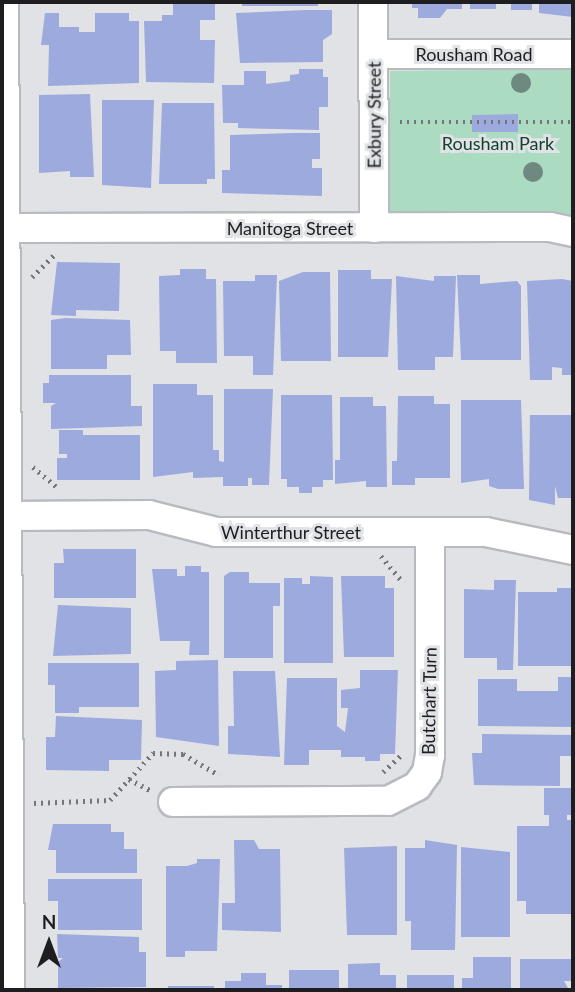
<!DOCTYPE html>
<style>
body{margin:0}
#map{position:relative;width:575px;height:992px;overflow:hidden;background:#e0e2e6;font-family:Lato,sans-serif}
div>[style]{position:absolute}
.green>*{inset:0;background:#abdcc2}
.building>*{inset:0;background:#9caadd}
.path>*{height:4.5px;margin-top:-2.25px;transform-origin:0;background:repeating-linear-gradient(90deg,#757679 0 2px,transparent 0 7px)}
.roads{filter:drop-shadow(2px 0 #b9babf) drop-shadow(-2px 0 #b9babf) drop-shadow(0 2px #b9babf) drop-shadow(0 -2px #b9babf)}
.minor>*{height:28px;margin:-14px;padding:0 14px;transform-origin:14px;border-radius:14px;background:#fff}
.trees>*{width:20px;height:20px;margin:-10px;border-radius:50%;background:#6e8980}
span{translate:-50% -50%;white-space:nowrap;text-align:center;line-height:1.15;-webkit-text-stroke:6px #e0e2e6;paint-order:stroke}
.street-label{font-size:18px;color:#1e1e20}
.park-label{font-size:18px;color:#10412d}
.frame{position:absolute;inset:0;border:4px solid #1e1e20;pointer-events:none}
.north{position:absolute;left:14px;top:908px;width:70px;height:70px;-webkit-text-stroke:5px #e0e2e6;paint-order:stroke;rotate:0deg;font-size:19px;font-weight:700;line-height:28px;text-align:center;color:#1e1e20}
.north::after{content:'';display:block;margin:auto;width:24px;height:32px;background:#1e1e20;clip-path:polygon(50% 0,100% 100%,50% 72%,0 100%)}
</style>
<div id="map">
<div class="green">
<i style="clip-path:polygon(573px 69px,573px 222px,390px 216px,390px 71px)"></i>
</div>
<div class="building">
<i style="clip-path:polygon(173px 2px,215px 2px,215px 20px,200px 20px,200px 40px,215px 40px,214px 83px,146px 82px,144px 21px,162px 21px,162px 15px,173px 15px)"></i>
<i style="clip-path:polygon(242px 2px,318px 2px,318px 6px,242px 6px)"></i>
<i style="clip-path:polygon(412px 2px,462px 2px,462px 9px,447px 9px,440px 18px,418px 18px,418px 8px,412px 8px)"></i>
<i style="clip-path:polygon(470px 2px,496px 2px,496px 9px,470px 9px)"></i>
<i style="clip-path:polygon(511px 2px,532px 2px,532px 10px,511px 10px)"></i>
<i style="clip-path:polygon(539px 2px,573px 2px,573px 17px,539px 13px)"></i>
<i style="clip-path:polygon(306px 10px,332px 10px,332px 34px,323px 40px,323px 62px,240px 63px,236px 13px)"></i>
<i style="clip-path:polygon(45px 13px,59px 13px,59px 27px,79px 27px,79px 32px,95px 32px,95px 13px,129px 13px,129px 21px,139px 21px,139px 83px,48px 86px,49px 45px,41px 45px)"></i>
<i style="clip-path:polygon(299px 69px,323px 69px,323px 77px,328px 77px,328px 107px,319px 107px,319px 130px,238px 128px,238px 123px,223px 123px,222px 85px,244px 85px,244px 71px,266px 71px,266px 84px,290px 81px,290px 75px,299px 74px)"></i>
<i style="clip-path:polygon(90px 94px,94px 177px,70px 177px,70px 171px,39px 173px,39px 95px)"></i>
<i style="clip-path:polygon(102px 100px,154px 100px,151px 188px,102px 185px)"></i>
<i style="clip-path:polygon(162px 103px,214px 103px,215px 179px,207px 179px,207px 184px,159px 184px)"></i>
<i style="clip-path:polygon(518px 114px,518px 132px,472px 132px,472px 115px)"></i>
<i style="clip-path:polygon(293px 133px,320px 133px,320px 159px,312px 159px,312px 168px,322px 168px,322px 196px,222px 193px,222px 170px,230px 170px,230px 135px)"></i>
<i style="clip-path:polygon(57px 262px,120px 263px,119px 311px,76px 310px,76px 316px,51px 315px)"></i>
<i style="clip-path:polygon(180px 269px,206px 269px,206px 279px,216px 279px,217px 363px,176px 363px,176px 351px,160px 351px,159px 276px,180px 275px)"></i>
<i style="clip-path:polygon(338px 270px,371px 270px,371px 279px,392px 279px,388px 357px,338px 357px)"></i>
<i style="clip-path:polygon(303px 272px,330px 272px,331px 361px,281px 361px,279px 281px)"></i>
<i style="clip-path:polygon(255px 275px,277px 275px,273px 375px,253px 375px,253px 356px,224px 356px,223px 281px,255px 281px)"></i>
<i style="clip-path:polygon(457px 275px,480px 275px,480px 284px,517px 281px,521px 286px,521px 360px,461px 360px)"></i>
<i style="clip-path:polygon(396px 276px,434px 281px,434px 276px,456px 276px,453px 357px,435px 357px,435px 370px,398px 370px)"></i>
<i style="clip-path:polygon(562px 279px,573px 281px,573px 375px,562px 375px,562px 368px,552px 367px,552px 380px,530px 380px,527px 281px)"></i>
<i style="clip-path:polygon(65px 318px,130px 320px,131px 355px,107px 355px,107px 369px,51px 369px,51px 320px)"></i>
<i style="clip-path:polygon(49px 375px,131px 375px,131px 406px,142px 406px,142px 426px,51px 429px,51px 406px,56px 403px,43px 403px,43px 383px,49px 383px)"></i>
<i style="clip-path:polygon(153px 384px,197px 384px,197px 395px,213px 395px,213px 450px,219px 450px,219px 461px,224px 462px,224px 389px,273px 389px,269px 485px,252px 485px,252px 478px,248px 478px,248px 486px,223px 486px,223px 477px,193px 478px,193px 472px,153px 477px)"></i>
<i style="clip-path:polygon(281px 395px,332px 395px,333px 480px,323px 480px,323px 487px,312px 487px,312px 493px,299px 493px,299px 487px,287px 487px,287px 479px,281px 479px)"></i>
<i style="clip-path:polygon(398px 396px,434px 396px,434px 404px,450px 404px,450px 478px,415px 478px,415px 485px,392px 485px,392px 461px,397px 461px)"></i>
<i style="clip-path:polygon(340px 397px,373px 397px,373px 406px,386px 406px,387px 487px,366px 487px,366px 481px,335px 484px,335px 460px,340px 460px)"></i>
<i style="clip-path:polygon(461px 400px,521px 400px,524px 489px,498px 489px,489px 486px,489px 479px,461px 483px)"></i>
<i style="clip-path:polygon(530px 415px,573px 415px,573px 498px,558px 498px,555px 486px,555px 505px,529px 500px)"></i>
<i style="clip-path:polygon(59px 430px,83px 430px,83px 435px,140px 435px,140px 480px,57px 480px,57px 458px,67px 458px,67px 454px,59px 454px)"></i>
<i style="clip-path:polygon(63px 549px,136px 549px,136px 598px,54px 598px,54px 563px,64px 563px)"></i>
<i style="clip-path:polygon(185px 566px,201px 566px,201px 572px,209px 572px,209px 655px,189px 655px,190px 641px,160px 641px,152px 569px,177px 569px,177px 576px,185px 576px)"></i>
<i style="clip-path:polygon(230px 572px,249px 572px,249px 583px,280px 583px,280px 606px,273px 606px,273px 658px,224px 658px,224px 576px)"></i>
<i style="clip-path:polygon(310px 576px,333px 577px,333px 663px,284px 663px,284px 578px,302px 578px,302px 584px,310px 584px)"></i>
<i style="clip-path:polygon(341px 576px,385px 576px,385px 588px,394px 588px,394px 657px,344px 657px)"></i>
<i style="clip-path:polygon(494px 580px,516px 580px,513px 670px,497px 670px,497px 658px,464px 658px,464px 589px,494px 590px)"></i>
<i style="clip-path:polygon(557px 588px,573px 588px,573px 666px,518px 666px,518px 592px,557px 592px)"></i>
<i style="clip-path:polygon(58px 605px,131px 608px,131px 654px,53px 656px)"></i>
<i style="clip-path:polygon(218px 660px,219px 746px,156px 737px,155px 671px,176px 670px,176px 661px)"></i>
<i style="clip-path:polygon(48px 663px,139px 663px,139px 707px,79px 707px,79px 713px,55px 713px,55px 685px,48px 685px)"></i>
<i style="clip-path:polygon(360px 670px,398px 670px,395px 754px,380px 754px,380px 761px,365px 761px,365px 757px,341px 757px,341px 750px,309px 750px,309px 765px,284px 765px,287px 678px,337px 678px,337px 726px,345px 732px,348px 708px,341px 708px,341px 690px,360px 688px)"></i>
<i style="clip-path:polygon(233px 671px,275px 671px,280px 757px,228px 754px,228px 726px,234px 726px)"></i>
<i style="clip-path:polygon(558px 677px,573px 677px,573px 727px,478px 726px,478px 679px,517px 679px,517px 691px,558px 691px)"></i>
<i style="clip-path:polygon(56px 716px,142px 720px,141px 760px,109px 760px,109px 771px,46px 770px,46px 737px,55px 737px)"></i>
<i style="clip-path:polygon(482px 734px,573px 735px,573px 756px,560px 756px,560px 786px,474px 785px,472px 753px,482px 753px)"></i>
<i style="clip-path:polygon(544px 788px,572px 788px,572px 815px,567px 815px,567px 820px,573px 820px,573px 914px,526px 914px,526px 901px,517px 901px,517px 826px,549px 826px,549px 815px,544px 815px)"></i>
<i style="clip-path:polygon(53px 824px,111px 824px,111px 832px,124px 832px,124px 849px,137px 849px,137px 873px,56px 873px,56px 850px,48px 850px)"></i>
<i style="clip-path:polygon(234px 840px,254px 840px,259px 849px,280px 849px,281px 932px,222px 930px,222px 903px,235px 903px)"></i>
<i style="clip-path:polygon(425px 840px,457px 845px,455px 950px,411px 950px,411px 921px,405px 921px,405px 848px,425px 848px)"></i>
<i style="clip-path:polygon(397px 846px,397px 935px,347px 935px,344px 848px)"></i>
<i style="clip-path:polygon(461px 847px,510px 852px,510px 937px,461px 937px)"></i>
<i style="clip-path:polygon(197px 859px,220px 859px,217px 951px,185px 951px,185px 957px,166px 957px,166px 866px,187px 866px,197px 863px)"></i>
<i style="clip-path:polygon(48px 879px,142px 879px,142px 930px,58px 930px,58px 901px,48px 901px)"></i>
<i style="clip-path:polygon(57px 934px,139px 937px,139px 952px,146px 952px,146px 987px,58px 988px,58px 962px,63px 958px,58px 958px)"></i>
<i style="clip-path:polygon(473px 957px,511px 957px,511px 990px,462px 990px,462px 978px,473px 978px)"></i>
<i style="clip-path:polygon(520px 959px,573px 959px,573px 981px,564px 981px,569px 990px,520px 990px)"></i>
<i style="clip-path:polygon(380px 963px,380px 975px,396px 975px,396px 990px,348px 989px,348px 964px)"></i>
<i style="clip-path:polygon(289px 970px,339px 970px,339px 990px,289px 990px)"></i>
<i style="clip-path:polygon(241px 973px,266px 973px,266px 985px,282px 985px,282px 990px,225px 990px,225px 981px,241px 981px)"></i>
<i style="clip-path:polygon(407px 975px,454px 975px,454px 990px,407px 990px)"></i>
<i style="clip-path:polygon(168px 986px,214px 986px,214px 990px,168px 990px)"></i>
</div>
<div class="path">
<i style="left:400px;top:122px;width:173px"></i>
<i style="left:32px;top:277px;width:33px;rotate:-45deg"></i>
<i style="left:33px;top:467px;width:33px;rotate:40deg"></i>
<i style="left:381px;top:556px;width:35px;rotate:50deg"></i>
<i style="left:383px;top:772px;width:26px;rotate:-43deg"></i>
<i style="left:129px;top:779px;width:24px;rotate:28deg"></i>
<i style="left:34px;top:803px;width:76px;rotate:-2.3deg"></i>
<i style="left:110px;top:800px;width:64px;rotate:-47.5deg"></i>
<i style="left:153px;top:753px;width:30px;rotate:2deg"></i>
<i style="left:183px;top:754px;width:42px;rotate:30.3deg"></i>
</div>
<div class="roads">
<div class="minor">
<i style="left:4px;top:2px;width:988px;rotate:89.65deg"></i>
<i style="left:373px;top:2px;width:226px;rotate:89.7deg"></i>
<i style="left:374px;top:54px;width:199px"></i>
<i style="left:7px;top:228px;width:543px;rotate:-0.11deg"></i>
<i style="left:550px;top:227px;width:24px;rotate:12deg"></i>
<i style="left:8px;top:516px;width:141px;rotate:-0.4deg"></i>
<i style="left:149px;top:515px;width:69px;rotate:14.2deg"></i>
<i style="left:216px;top:532px;width:270px"></i>
<i style="left:486px;top:532px;width:89px;rotate:11.7deg"></i>
<i style="left:173px;top:802px;width:215px;rotate:-0.3deg"></i>
<i style="left:388px;top:801px;width:33px;rotate:-27deg"></i>
<i style="left:417px;top:786px;width:17px;rotate:-54deg"></i>
<i style="left:427px;top:772px;width:17px;rotate:-80deg"></i>
<i style="left:430px;top:755px;width:223px;rotate:-90deg"></i>
</div>
</div>
<div class="trees">
<i style="left:521px;top:83px"></i>
<i style="left:533px;top:172px"></i>
</div>
<div class="street-label">
<span style="left:474px;top:54px">Rousham Road</span>
<span style="left:374px;top:115px;rotate:-90deg">Exbury Street</span>
<span style="left:290px;top:228px">Manitoga Street</span>
<span style="left:291px;top:532px">Winterthur Street</span>
<span style="left:429px;top:701px;rotate:-89deg">Butchart Turn</span>
</div>
<div class="park-label">
<span style="left:498px;top:143px">Rousham Park</span>
</div>
<div class="frame"></div>
<div class="north">N</div>
</div>
